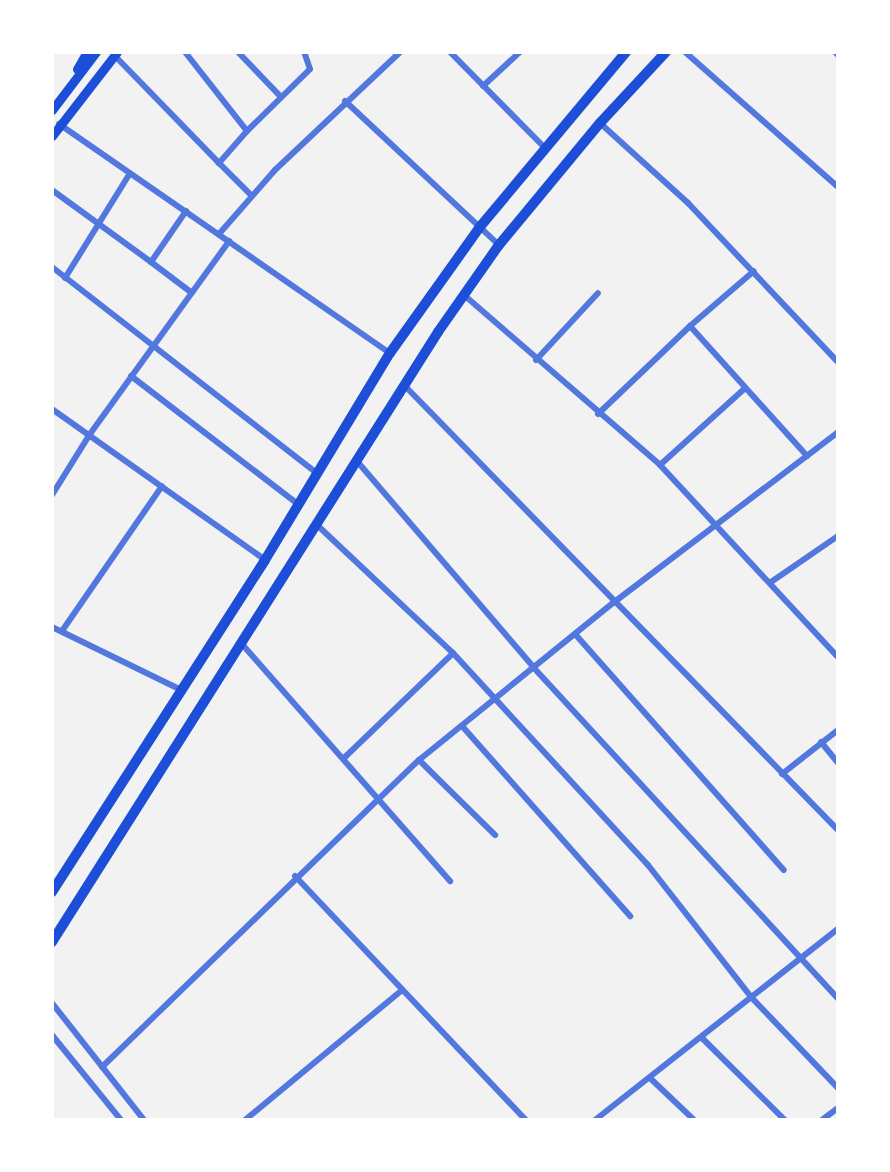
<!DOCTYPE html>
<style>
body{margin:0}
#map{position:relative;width:890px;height:1172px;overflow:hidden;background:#f2f2f2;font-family:Overpass,sans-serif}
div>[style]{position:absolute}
.minor>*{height:6px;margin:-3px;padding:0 3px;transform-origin:3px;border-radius:3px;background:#5277de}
.secondary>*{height:9px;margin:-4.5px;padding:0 4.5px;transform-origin:4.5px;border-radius:4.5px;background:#1d4ed8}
.trunk>*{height:10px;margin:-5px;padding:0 5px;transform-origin:5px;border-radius:5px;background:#1d4ed8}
span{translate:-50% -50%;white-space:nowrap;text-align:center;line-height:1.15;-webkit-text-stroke:7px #fff;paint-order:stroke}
.frame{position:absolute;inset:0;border:54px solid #fff;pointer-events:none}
</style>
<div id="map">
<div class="minor">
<i style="left:185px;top:52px;width:100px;rotate:51.9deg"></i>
<i style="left:247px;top:131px;width:43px;rotate:131.2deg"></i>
<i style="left:219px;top:163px;width:45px;rotate:45deg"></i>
<i style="left:238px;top:52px;width:61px;rotate:46.3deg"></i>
<i style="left:450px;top:52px;width:134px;rotate:45.3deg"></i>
<i style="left:685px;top:52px;width:204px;rotate:41.4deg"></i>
<i style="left:835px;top:52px;width:4px;rotate:45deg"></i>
<i style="left:115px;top:56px;width:149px;rotate:45.8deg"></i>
<i style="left:483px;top:86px;width:50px;rotate:-42.6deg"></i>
<i style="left:345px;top:101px;width:211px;rotate:43.1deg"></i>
<i style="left:600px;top:123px;width:119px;rotate:42.3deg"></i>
<i style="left:688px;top:203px;width:219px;rotate:46.7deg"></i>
<i style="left:59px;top:124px;width:402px;rotate:34.7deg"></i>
<i style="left:247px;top:131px;width:88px;rotate:-44.5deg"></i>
<i style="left:310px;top:69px;width:18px;rotate:-109deg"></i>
<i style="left:52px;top:190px;width:122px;rotate:36deg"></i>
<i style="left:151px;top:262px;width:62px;rotate:-55.5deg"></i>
<i style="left:219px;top:234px;width:85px;rotate:-48.8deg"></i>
<i style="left:275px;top:170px;width:172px;rotate:-43.3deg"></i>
<i style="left:151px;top:262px;width:51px;rotate:37.1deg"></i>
<i style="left:52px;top:267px;width:336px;rotate:37.9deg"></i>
<i style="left:65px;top:278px;width:123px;rotate:-58.2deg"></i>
<i style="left:464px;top:295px;width:259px;rotate:40.9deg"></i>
<i style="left:660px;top:465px;width:262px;rotate:47.2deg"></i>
<i style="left:690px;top:326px;width:84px;rotate:-40.7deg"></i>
<i style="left:536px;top:360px;width:91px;rotate:-47.2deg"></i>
<i style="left:131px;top:376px;width:210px;rotate:37.5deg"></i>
<i style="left:404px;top:385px;width:622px;rotate:45.72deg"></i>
<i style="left:52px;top:409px;width:261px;rotate:35.3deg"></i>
<i style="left:598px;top:414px;width:127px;rotate:-43.7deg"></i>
<i style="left:690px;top:326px;width:175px;rotate:48deg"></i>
<i style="left:356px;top:460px;width:274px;rotate:49.4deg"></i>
<i style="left:534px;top:668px;width:449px;rotate:47.4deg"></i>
<i style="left:660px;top:465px;width:113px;rotate:-42.1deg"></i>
<i style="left:52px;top:495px;width:72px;rotate:-58.1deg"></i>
<i style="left:90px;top:434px;width:238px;rotate:-54.2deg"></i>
<i style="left:316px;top:524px;width:188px;rotate:43.3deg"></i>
<i style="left:453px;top:653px;width:288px;rotate:47.4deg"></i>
<i style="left:648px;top:865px;width:167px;rotate:52deg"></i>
<i style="left:751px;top:997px;width:126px;rotate:46.3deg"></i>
<i style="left:771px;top:582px;width:81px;rotate:-34.5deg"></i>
<i style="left:52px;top:627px;width:141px;rotate:26deg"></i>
<i style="left:62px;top:631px;width:176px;rotate:-55.4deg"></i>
<i style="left:575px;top:634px;width:315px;rotate:48.5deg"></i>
<i style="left:241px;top:643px;width:317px;rotate:48.7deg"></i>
<i style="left:462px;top:726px;width:254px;rotate:48.5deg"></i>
<i style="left:821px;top:742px;width:27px;rotate:51deg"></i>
<i style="left:344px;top:758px;width:151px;rotate:-43.9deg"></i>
<i style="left:419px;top:760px;width:107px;rotate:44.6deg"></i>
<i style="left:782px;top:774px;width:71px;rotate:-38.2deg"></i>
<i style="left:295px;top:876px;width:336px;rotate:46.6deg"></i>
<i style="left:52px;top:1003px;width:149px;rotate:51.8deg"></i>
<i style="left:52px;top:1035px;width:109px;rotate:50.9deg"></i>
<i style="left:702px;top:1038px;width:117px;rotate:44.7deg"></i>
<i style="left:102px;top:1067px;width:441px;rotate:-44.1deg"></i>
<i style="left:419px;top:760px;width:250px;rotate:-39deg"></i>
<i style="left:613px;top:603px;width:283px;rotate:-37.2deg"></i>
<i style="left:651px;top:1079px;width:59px;rotate:43.6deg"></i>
<i style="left:245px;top:1120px;width:202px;rotate:-39.6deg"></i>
<i style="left:595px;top:1120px;width:309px;rotate:-38.2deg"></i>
<i style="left:822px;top:1120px;width:20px;rotate:-37deg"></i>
</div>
<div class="secondary">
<i style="left:77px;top:69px;width:20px;rotate:-60deg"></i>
<i style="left:52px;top:110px;width:73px;rotate:-52.8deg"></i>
<i style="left:52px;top:136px;width:106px;rotate:-52.3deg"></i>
</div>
<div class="trunk">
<i style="left:52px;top:892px;width:394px;rotate:-57.3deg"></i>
<i style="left:265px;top:560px;width:242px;rotate:-58.9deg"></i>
<i style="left:390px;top:353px;width:153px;rotate:-54.5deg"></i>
<i style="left:479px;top:228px;width:229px;rotate:-50.1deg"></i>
<i style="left:52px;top:942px;width:722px;rotate:-57.67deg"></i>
<i style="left:438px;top:332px;width:106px;rotate:-55deg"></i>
<i style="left:499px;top:245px;width:158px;rotate:-50.4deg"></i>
<i style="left:600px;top:123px;width:97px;rotate:-47.1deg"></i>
</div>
<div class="frame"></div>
</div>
